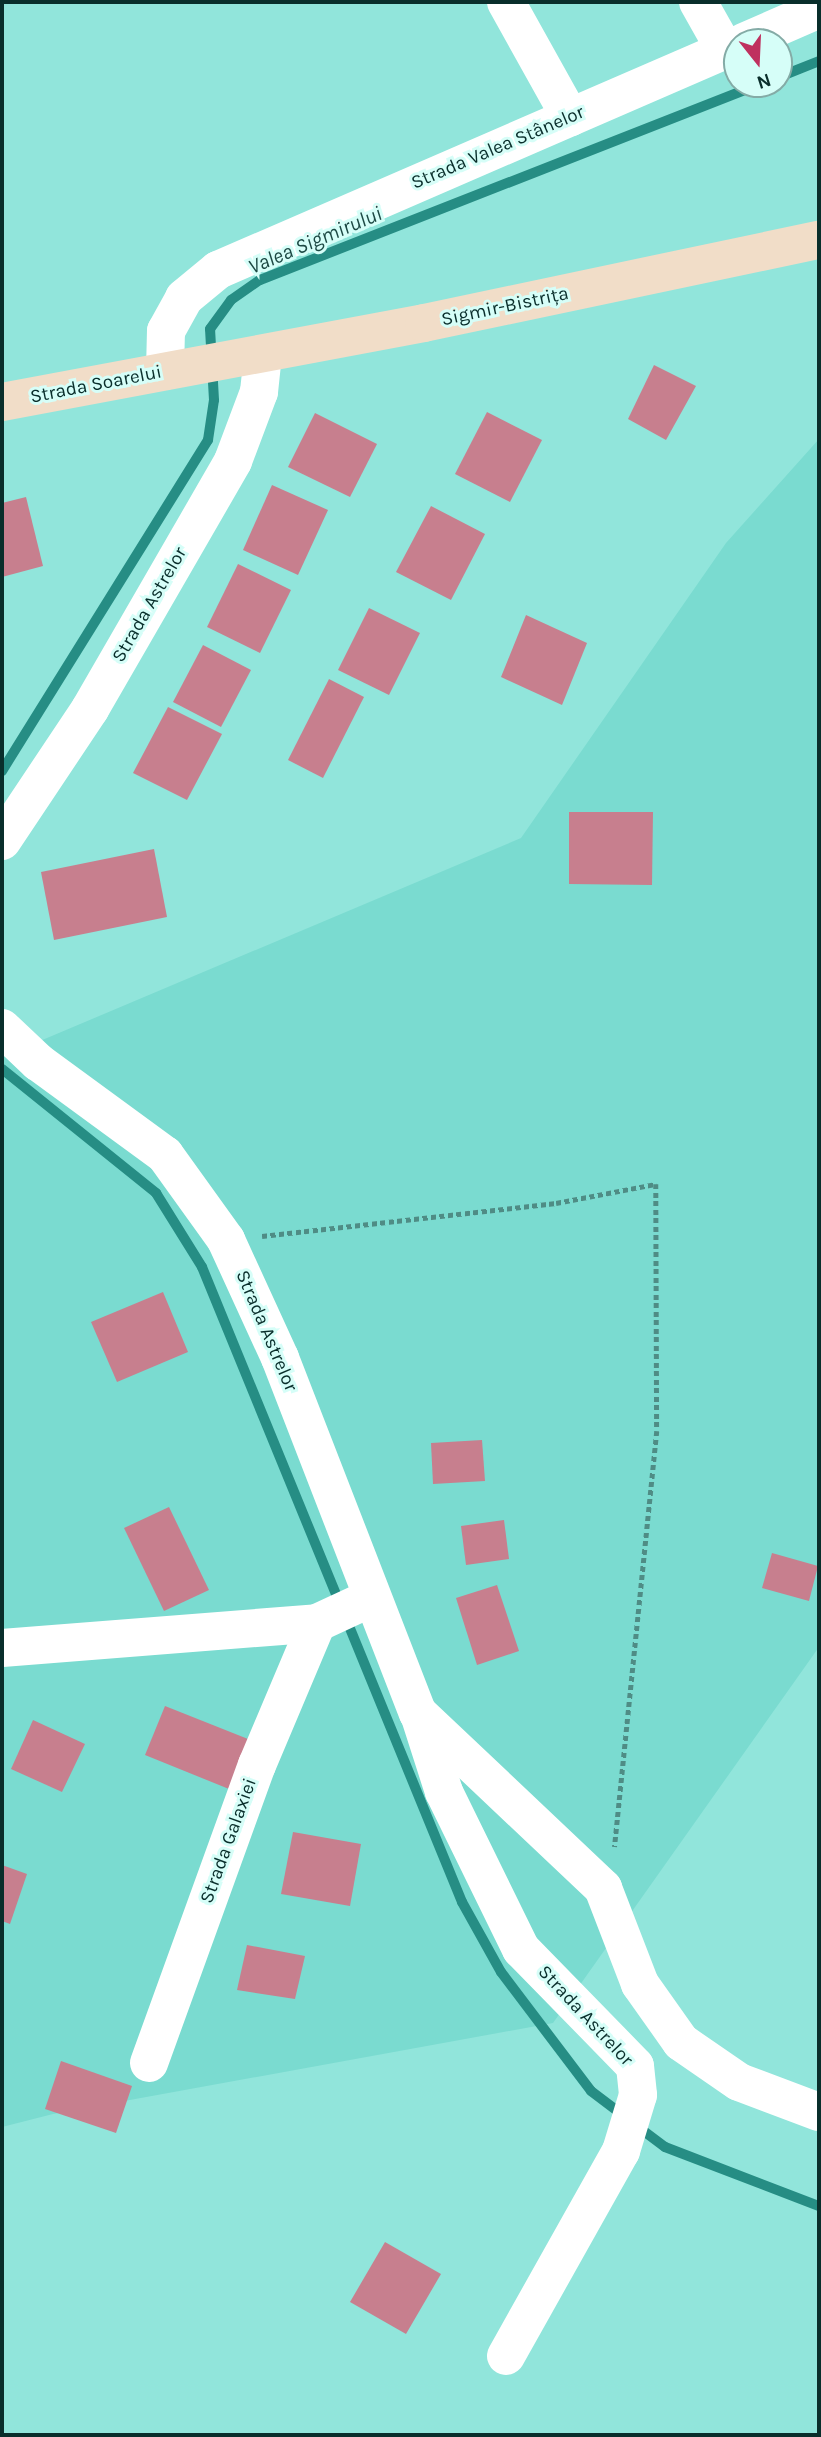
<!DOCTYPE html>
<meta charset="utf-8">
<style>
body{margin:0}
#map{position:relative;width:821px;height:2437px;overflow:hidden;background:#91e5db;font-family:Karla,sans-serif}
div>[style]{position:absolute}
.built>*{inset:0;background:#7adbd0}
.stream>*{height:10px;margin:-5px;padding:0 5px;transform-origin:5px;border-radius:5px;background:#268d84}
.building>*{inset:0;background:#c77f8e}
.path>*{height:4.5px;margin-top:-2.25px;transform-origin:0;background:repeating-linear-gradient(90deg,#4f8c85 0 5px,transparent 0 8.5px)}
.street>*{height:38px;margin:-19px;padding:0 19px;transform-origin:19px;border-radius:19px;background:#fff}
.secondary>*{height:38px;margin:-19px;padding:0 19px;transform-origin:19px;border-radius:19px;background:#f1ddc8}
span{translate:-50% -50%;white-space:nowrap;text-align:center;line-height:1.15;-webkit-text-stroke:6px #d6fef8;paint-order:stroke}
.street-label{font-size:19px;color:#092e2b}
.water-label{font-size:21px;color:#1d4944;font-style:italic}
.frame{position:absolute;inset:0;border:4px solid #092e2b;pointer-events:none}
.north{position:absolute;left:723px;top:28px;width:70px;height:70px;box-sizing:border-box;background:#d6fef8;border:2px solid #84aba6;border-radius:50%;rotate:162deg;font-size:19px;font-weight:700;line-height:28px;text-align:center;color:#092e2b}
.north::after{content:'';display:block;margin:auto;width:24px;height:32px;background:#bf315f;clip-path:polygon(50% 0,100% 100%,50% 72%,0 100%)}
</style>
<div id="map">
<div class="built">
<i style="clip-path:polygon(819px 439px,819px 1647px,553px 2023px,53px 2114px,2px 2127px,2px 1057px,521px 838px,726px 543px)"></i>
</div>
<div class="stream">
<i style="left:779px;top:77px;width:43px;rotate:-21.8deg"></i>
<i style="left:2px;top:771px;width:390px;rotate:-58.1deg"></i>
<i style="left:208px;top:440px;width:40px;rotate:-81.5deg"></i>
<i style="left:214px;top:400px;width:71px;rotate:-93.2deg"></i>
<i style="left:210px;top:329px;width:36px;rotate:-54deg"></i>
<i style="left:231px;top:300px;width:35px;rotate:-35deg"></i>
<i style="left:260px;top:280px;width:537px;rotate:-21.41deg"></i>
<i style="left:2px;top:1069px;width:198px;rotate:38.8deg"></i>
<i style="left:156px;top:1193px;width:87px;rotate:58.1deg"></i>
<i style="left:202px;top:1267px;width:686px;rotate:67.73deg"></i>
<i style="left:462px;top:1902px;width:80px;rotate:60.9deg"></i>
<i style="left:501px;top:1972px;width:149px;rotate:52.9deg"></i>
<i style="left:591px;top:2091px;width:41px;rotate:37.1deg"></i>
<i style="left:637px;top:2126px;width:35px;rotate:37deg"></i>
<i style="left:665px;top:2147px;width:165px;rotate:21deg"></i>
</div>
<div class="building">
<i style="clip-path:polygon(654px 365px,696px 386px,666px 440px,628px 419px)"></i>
<i style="clip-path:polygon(487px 412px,542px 440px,510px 502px,455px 474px)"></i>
<i style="clip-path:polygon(315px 413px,377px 444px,350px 497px,288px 467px)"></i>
<i style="clip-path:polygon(272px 485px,328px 510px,298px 575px,243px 550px)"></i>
<i style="clip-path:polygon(26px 497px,43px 566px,2px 577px,2px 503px)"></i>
<i style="clip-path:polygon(431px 506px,485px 534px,451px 600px,396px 572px)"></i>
<i style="clip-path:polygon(238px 564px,291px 590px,260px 653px,207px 627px)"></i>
<i style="clip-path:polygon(369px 608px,420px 633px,389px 695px,338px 670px)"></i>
<i style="clip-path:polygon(526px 615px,587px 643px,562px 705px,501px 677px)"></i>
<i style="clip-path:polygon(203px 645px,251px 670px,221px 727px,173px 702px)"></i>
<i style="clip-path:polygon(329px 679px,364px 697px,323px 778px,288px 760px)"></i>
<i style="clip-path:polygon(168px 707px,222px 734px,187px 800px,133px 773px)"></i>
<i style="clip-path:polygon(569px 812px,653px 812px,652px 885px,569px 884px)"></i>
<i style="clip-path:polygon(154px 849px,167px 917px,54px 940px,41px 872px)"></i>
<i style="clip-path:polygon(163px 1292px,188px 1352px,117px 1382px,91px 1322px)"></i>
<i style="clip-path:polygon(482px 1440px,485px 1481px,433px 1484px,431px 1443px)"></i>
<i style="clip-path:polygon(169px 1507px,209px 1590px,164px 1611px,124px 1528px)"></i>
<i style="clip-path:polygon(504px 1520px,509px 1559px,466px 1565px,461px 1526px)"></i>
<i style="clip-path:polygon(772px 1553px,818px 1566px,809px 1601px,762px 1588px)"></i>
<i style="clip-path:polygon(497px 1585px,519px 1651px,477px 1665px,456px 1598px)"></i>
<i style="clip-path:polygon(165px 1706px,248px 1739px,229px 1789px,145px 1755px)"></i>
<i style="clip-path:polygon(33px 1720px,85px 1744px,62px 1792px,11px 1769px)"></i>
<i style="clip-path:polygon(293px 1832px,361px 1844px,350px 1906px,281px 1894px)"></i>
<i style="clip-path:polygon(2px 1865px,27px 1874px,10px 1924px,2px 1921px)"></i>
<i style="clip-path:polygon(247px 1945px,305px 1956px,295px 1999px,237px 1990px)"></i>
<i style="clip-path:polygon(61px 2061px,132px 2086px,116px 2133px,45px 2109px)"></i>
<i style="clip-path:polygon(385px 2242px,441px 2274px,406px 2334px,350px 2302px)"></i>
</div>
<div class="path">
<i style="left:262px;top:1236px;width:296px;rotate:-6.4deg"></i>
<i style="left:556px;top:1203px;width:102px;rotate:-10.8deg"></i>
<i style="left:656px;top:1184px;width:247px;rotate:89.8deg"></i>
<i style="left:657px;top:1431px;width:418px;rotate:95.8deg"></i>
</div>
<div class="street">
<i style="left:506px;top:2px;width:132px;rotate:60.9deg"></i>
<i style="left:698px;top:2px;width:55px;rotate:60.6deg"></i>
<i style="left:744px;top:42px;width:82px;rotate:-23.7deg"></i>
<i style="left:165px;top:371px;width:40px;rotate:-88.6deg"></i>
<i style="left:166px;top:331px;width:38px;rotate:-61deg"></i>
<i style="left:184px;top:298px;width:44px;rotate:-39.5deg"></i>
<i style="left:218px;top:270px;width:566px;rotate:-23.44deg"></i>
<i style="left:2px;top:841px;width:159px;rotate:-56.3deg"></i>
<i style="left:90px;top:709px;width:286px;rotate:-60deg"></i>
<i style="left:233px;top:461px;width:74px;rotate:-69.4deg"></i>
<i style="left:259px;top:392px;width:38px;rotate:-84deg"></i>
<i style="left:2px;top:1028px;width:50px;rotate:43.4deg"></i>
<i style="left:38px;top:1062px;width:157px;rotate:36.2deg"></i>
<i style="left:165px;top:1155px;width:105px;rotate:54.3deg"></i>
<i style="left:226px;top:1240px;width:130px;rotate:65.4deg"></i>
<i style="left:280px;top:1358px;width:381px;rotate:68.8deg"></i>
<i style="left:418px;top:1713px;width:255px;rotate:43.4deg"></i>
<i style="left:603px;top:1888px;width:103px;rotate:68.9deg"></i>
<i style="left:640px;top:1984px;width:71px;rotate:54.7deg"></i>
<i style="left:681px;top:2042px;width:70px;rotate:34.6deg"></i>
<i style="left:739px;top:2082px;width:85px;rotate:20.6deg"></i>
<i style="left:2px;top:1648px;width:316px;rotate:-4.5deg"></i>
<i style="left:317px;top:1623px;width:60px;rotate:-24.8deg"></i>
<i style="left:419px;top:1714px;width:82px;rotate:72.2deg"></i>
<i style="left:444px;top:1792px;width:175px;rotate:63.9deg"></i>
<i style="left:521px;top:1949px;width:163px;rotate:45.7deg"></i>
<i style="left:635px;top:2066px;width:29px;rotate:84deg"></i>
<i style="left:638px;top:2095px;width:59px;rotate:106.9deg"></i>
<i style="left:621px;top:2151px;width:235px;rotate:119.3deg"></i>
<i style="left:149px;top:2063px;width:317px;rotate:-70.1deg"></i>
<i style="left:257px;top:1765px;width:154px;rotate:-67.1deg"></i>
</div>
<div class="secondary">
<i style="left:2px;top:402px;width:429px;rotate:-10.6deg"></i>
<i style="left:424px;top:323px;width:404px;rotate:-11.9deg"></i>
</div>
<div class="street-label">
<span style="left:498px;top:148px;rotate:-23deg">Strada Valea Stânelor</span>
<span style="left:505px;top:307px;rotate:-12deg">Sigmir-Bistrița</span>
<span style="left:96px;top:385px;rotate:-11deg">Strada Soarelui</span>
<span style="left:150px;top:605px;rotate:-60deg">Strada Astrelor</span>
<span style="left:266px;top:1331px;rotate:67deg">Strada Astrelor</span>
<span style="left:229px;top:1841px;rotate:-70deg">Strada Galaxiei</span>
<span style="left:585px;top:2016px;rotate:47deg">Strada Astrelor</span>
</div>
<div class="water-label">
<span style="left:315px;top:240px;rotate:-23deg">Valea Sigmirului</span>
</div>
<div class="frame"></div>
<div class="north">N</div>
</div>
